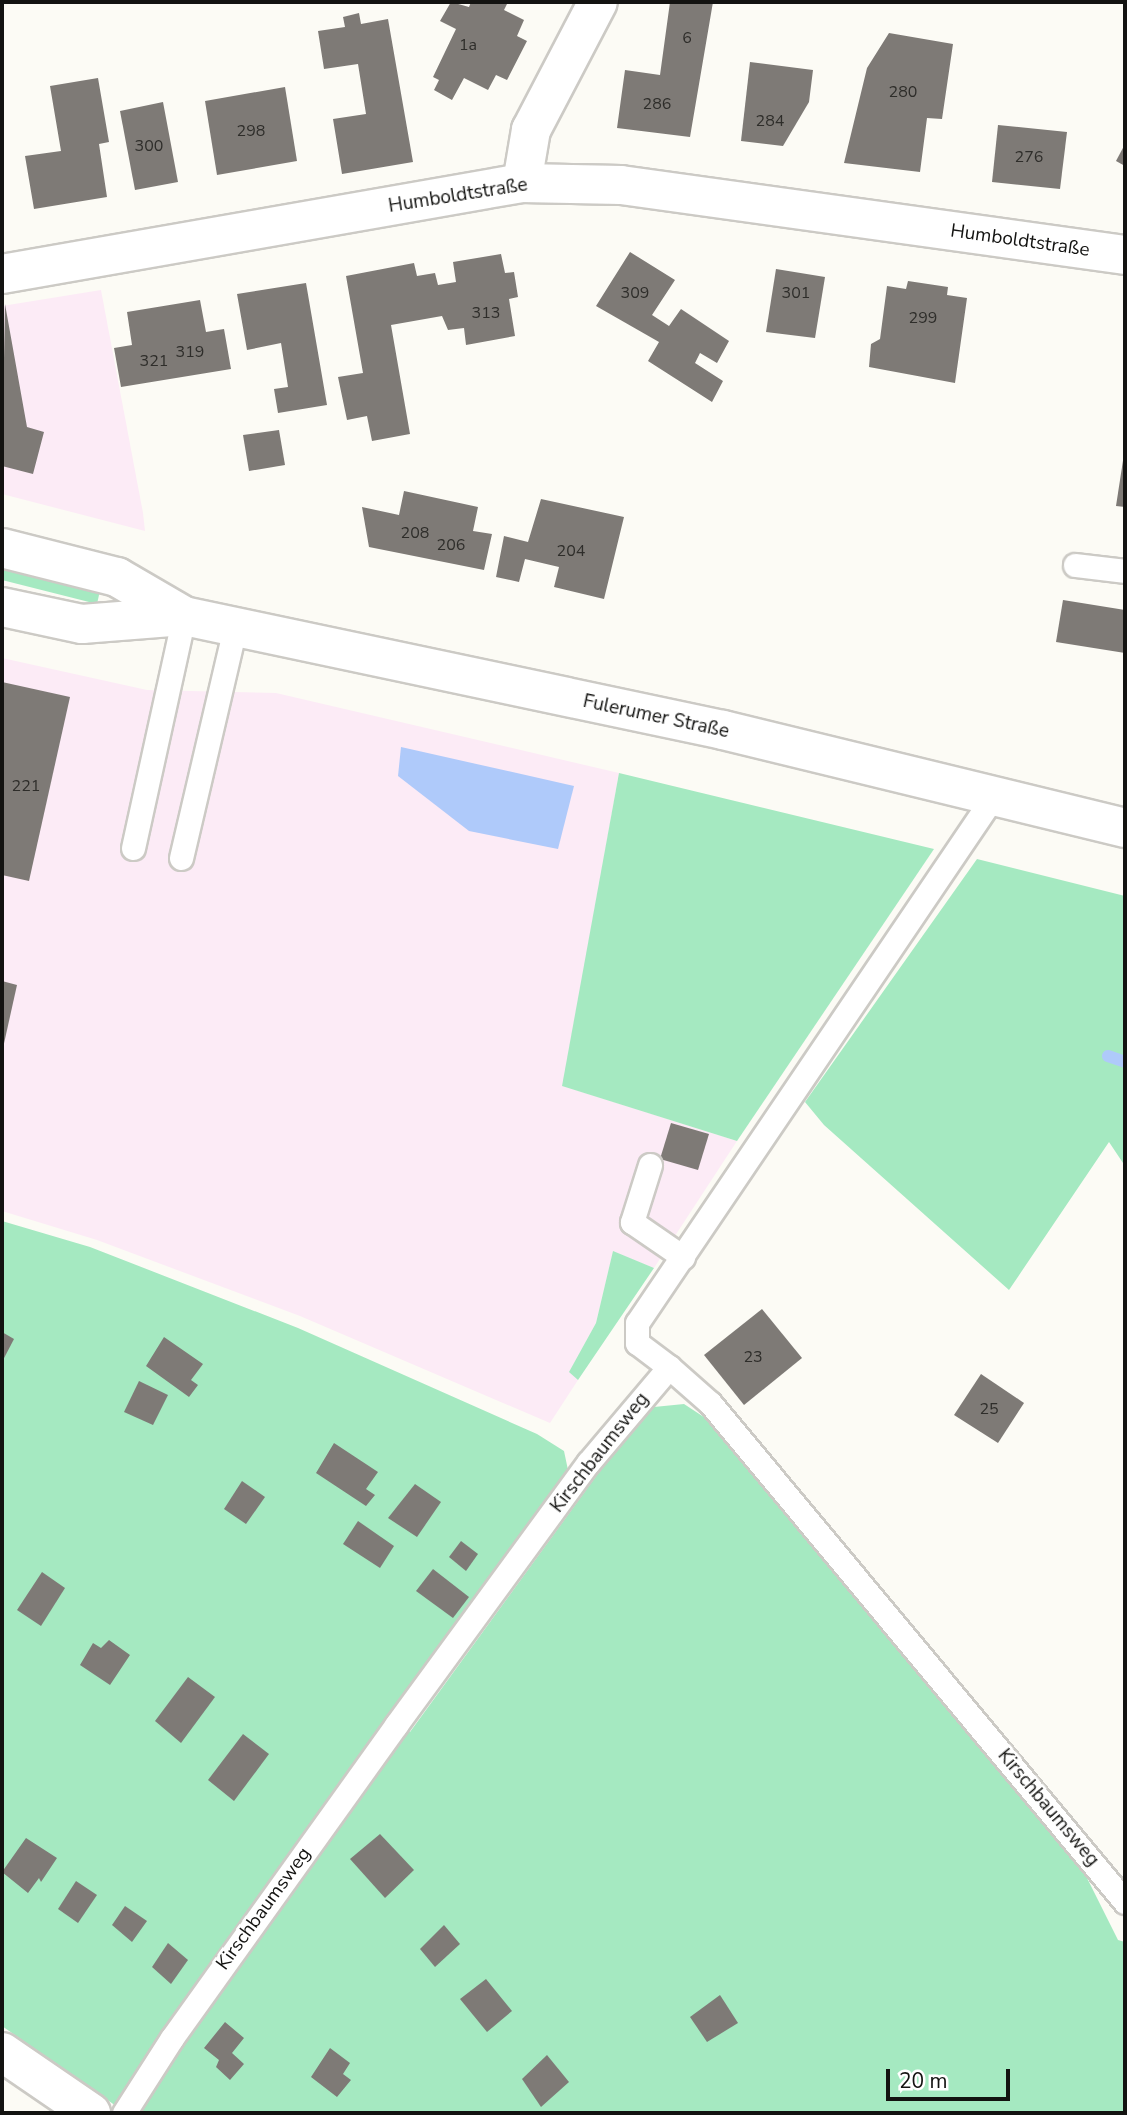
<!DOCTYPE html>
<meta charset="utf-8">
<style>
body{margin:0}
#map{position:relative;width:1127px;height:2115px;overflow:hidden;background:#fcfbf5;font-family:"Nunito Sans",sans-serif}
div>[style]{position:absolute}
.commercial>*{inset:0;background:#fcebf6}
.green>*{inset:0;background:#a5e9c1}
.water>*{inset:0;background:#afcafa}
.stream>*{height:12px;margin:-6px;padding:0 6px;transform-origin:6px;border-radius:6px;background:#afcafa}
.building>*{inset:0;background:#7e7a76}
.roads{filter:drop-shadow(2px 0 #cccac5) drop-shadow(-2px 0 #cccac5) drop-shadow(0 2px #cccac5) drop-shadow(0 -2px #cccac5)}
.lane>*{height:23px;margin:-11.5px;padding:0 11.5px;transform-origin:11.5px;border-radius:11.5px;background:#fff}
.street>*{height:38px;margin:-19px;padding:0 19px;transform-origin:19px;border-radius:19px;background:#fff}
.secondary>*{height:38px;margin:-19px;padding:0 19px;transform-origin:19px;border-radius:19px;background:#fff}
span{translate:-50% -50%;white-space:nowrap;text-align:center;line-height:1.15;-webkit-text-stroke:5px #fff;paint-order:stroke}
.number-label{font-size:16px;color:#2e2d2a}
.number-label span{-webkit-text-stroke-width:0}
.street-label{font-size:19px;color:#131311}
.frame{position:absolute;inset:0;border:4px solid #131311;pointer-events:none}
.scale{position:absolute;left:886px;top:2069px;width:124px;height:32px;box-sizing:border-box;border:4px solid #131311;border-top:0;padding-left:9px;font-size:21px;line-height:24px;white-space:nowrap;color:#131311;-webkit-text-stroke:5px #fff;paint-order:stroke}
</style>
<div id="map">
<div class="commercial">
<i style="clip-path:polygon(101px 290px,143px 513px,145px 531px,2px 494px,2px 306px)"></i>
<i style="clip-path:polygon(2px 658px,147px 690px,276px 693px,619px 773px,563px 1086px,737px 1141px,654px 1268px,613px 1252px,596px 1323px,570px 1371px,578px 1380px,550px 1423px,300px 1316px,97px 1240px,2px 1211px)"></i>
</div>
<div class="green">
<i style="clip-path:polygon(2px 562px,101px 586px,97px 604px,2px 580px)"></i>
<i style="clip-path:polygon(619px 773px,934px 849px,737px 1141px,562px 1086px)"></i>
<i style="clip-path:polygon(977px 859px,1125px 896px,1125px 1166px,1109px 1142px,1009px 1290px,824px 1125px,805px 1102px)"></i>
<i style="clip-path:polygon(2px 1221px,90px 1247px,298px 1328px,537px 1434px,564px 1451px,568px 1470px,392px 1719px,410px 1732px,602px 1468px,654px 1407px,684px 1404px,713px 1423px,1080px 1864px,1118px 1940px,1125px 1942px,1125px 2113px,126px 2113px,2px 2026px)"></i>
<i style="clip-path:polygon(613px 1251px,654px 1268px,578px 1380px,569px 1372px,596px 1323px)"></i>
</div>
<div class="water">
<i style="clip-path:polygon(401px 747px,574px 786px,558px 849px,469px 831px,398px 776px)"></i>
</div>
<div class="stream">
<i style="left:1108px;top:1056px;width:18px;rotate:19deg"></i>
</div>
<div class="building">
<i style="clip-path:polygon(451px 2px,469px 7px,471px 2px,508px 2px,504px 10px,524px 20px,517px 36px,527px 41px,507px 80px,496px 75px,488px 90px,464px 78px,452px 100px,434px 90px,439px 80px,433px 77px,456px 29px,440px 21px)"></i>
<i style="clip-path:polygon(670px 2px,713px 2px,690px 137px,617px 128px,625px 70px,660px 75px)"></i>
<i style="clip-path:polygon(359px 13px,361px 24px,388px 19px,413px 162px,342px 174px,333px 119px,366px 114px,358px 64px,324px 69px,318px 31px,345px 27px,343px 17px)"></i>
<i style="clip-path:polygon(889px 33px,953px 44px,942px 119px,927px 118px,920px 172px,844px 163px,867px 68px)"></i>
<i style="clip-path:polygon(750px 62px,813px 70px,809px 102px,783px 146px,741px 141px)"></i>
<i style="clip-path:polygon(98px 78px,109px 142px,99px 144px,107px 197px,34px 209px,25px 156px,61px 151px,50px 86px)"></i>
<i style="clip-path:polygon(285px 87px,297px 161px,217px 175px,205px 101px)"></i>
<i style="clip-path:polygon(163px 102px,178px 182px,135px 190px,120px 111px)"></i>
<i style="clip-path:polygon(998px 125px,1067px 132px,1060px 189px,992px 182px)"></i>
<i style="clip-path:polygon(1125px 144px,1125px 166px,1116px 161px)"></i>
<i style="clip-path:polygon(630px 252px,675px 280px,652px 315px,669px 326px,681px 309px,729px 341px,717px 363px,700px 353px,695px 363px,723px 381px,712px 402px,648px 361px,659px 342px,596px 306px)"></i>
<i style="clip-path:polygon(501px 254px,505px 273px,514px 272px,518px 297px,509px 299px,515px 336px,466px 345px,464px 328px,448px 330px,442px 316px,391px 325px,410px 434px,372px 441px,367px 416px,347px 420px,338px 377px,363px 373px,346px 276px,414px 263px,417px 276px,435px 273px,438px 285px,456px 282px,453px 262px)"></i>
<i style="clip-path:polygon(776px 269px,825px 277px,815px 338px,766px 332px)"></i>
<i style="clip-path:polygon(908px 281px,948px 287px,947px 295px,967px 298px,955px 383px,869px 367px,871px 344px,880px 339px,887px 286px,906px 289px)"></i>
<i style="clip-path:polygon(306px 283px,327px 405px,278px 413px,274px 389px,288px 387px,281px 343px,247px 350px,237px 294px)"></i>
<i style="clip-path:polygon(200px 300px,206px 332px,224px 329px,231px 369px,121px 387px,114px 348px,132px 345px,127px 312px)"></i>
<i style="clip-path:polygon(5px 304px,27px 427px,44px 432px,33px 474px,2px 466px)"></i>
<i style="clip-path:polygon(279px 430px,285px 465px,249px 471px,243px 435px)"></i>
<i style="clip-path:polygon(1124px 454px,1125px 454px,1125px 507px,1116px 506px)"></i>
<i style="clip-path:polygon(404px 491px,478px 507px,473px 531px,492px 534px,484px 570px,369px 547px,362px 507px,399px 515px)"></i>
<i style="clip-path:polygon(541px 499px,624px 517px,604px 599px,554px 587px,559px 567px,525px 559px,519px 582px,496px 577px,504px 536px,528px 542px)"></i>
<i style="clip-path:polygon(1063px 600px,1125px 610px,1125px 653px,1056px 642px)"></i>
<i style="clip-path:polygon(2px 682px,70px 697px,29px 881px,2px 875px)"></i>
<i style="clip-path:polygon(2px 981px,17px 985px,3px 1048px,2px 1047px)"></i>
<i style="clip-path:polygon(671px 1123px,709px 1134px,698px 1170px,660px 1159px)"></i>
<i style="clip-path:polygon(762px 1309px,802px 1358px,744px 1405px,704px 1355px)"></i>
<i style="clip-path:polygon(2px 1332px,14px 1339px,2px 1362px)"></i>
<i style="clip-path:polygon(164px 1337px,203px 1364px,191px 1380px,198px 1385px,189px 1397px,146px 1366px)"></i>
<i style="clip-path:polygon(981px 1374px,1024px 1403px,998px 1443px,954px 1415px)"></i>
<i style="clip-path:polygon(139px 1381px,168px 1395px,153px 1425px,124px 1412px)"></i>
<i style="clip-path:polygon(334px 1443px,378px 1472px,366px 1489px,375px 1495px,366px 1506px,316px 1473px)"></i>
<i style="clip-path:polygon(242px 1481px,265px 1497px,246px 1524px,224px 1509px)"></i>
<i style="clip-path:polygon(415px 1484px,441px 1502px,417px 1537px,388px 1518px)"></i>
<i style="clip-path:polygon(358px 1521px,394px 1546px,380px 1568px,343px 1544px)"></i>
<i style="clip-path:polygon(461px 1541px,478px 1554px,466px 1571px,449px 1557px)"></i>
<i style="clip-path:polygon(433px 1569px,469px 1597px,453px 1618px,416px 1591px)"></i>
<i style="clip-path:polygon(42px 1572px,65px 1588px,41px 1626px,17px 1610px)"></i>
<i style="clip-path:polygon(109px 1640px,130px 1655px,110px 1685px,80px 1665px,93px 1643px,101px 1648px)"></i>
<i style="clip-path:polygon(188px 1677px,215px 1697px,181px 1743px,155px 1721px)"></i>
<i style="clip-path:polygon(243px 1734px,269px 1754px,234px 1801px,208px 1780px)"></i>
<i style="clip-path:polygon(380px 1834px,414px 1870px,385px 1898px,350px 1859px)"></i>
<i style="clip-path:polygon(26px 1838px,57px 1858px,41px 1882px,39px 1878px,28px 1893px,2px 1872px)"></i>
<i style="clip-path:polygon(76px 1881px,97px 1895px,78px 1923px,58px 1909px)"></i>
<i style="clip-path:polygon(125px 1906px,147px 1921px,132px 1942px,112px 1925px)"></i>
<i style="clip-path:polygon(444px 1925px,460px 1944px,435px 1967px,420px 1949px)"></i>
<i style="clip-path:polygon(168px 1943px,188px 1960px,171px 1984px,152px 1967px)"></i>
<i style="clip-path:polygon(486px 1979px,512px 2011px,487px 2032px,460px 1999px)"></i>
<i style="clip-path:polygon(720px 1995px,738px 2023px,707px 2042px,690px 2017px)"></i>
<i style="clip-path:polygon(225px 2022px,244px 2038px,232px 2053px,244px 2064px,230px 2080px,216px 2067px,219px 2060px,204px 2048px)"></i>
<i style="clip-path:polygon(330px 2048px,350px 2063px,343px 2074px,351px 2080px,337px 2097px,311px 2077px)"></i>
<i style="clip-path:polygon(547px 2055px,569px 2082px,541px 2107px,522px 2079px)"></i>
</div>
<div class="roads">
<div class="lane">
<i style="left:1075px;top:565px;width:50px;rotate:6.8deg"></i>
<i style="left:133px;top:848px;width:238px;rotate:-77.6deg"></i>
<i style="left:181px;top:858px;width:236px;rotate:-76.8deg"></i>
<i style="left:650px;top:1165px;width:60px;rotate:107.5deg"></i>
<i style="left:632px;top:1222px;width:62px;rotate:34.5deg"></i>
<i style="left:669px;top:1367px;width:40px;rotate:-143deg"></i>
<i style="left:637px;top:1343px;width:20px;rotate:-90deg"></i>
<i style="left:637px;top:1323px;width:635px;rotate:-55.91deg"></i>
<i style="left:124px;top:2113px;width:89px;rotate:-57.4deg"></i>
<i style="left:172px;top:2038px;width:385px;rotate:-54.4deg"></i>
<i style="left:396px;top:1725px;width:325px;rotate:-53.8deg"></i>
<i style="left:588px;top:1463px;width:126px;rotate:-49.8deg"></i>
<i style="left:669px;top:1367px;width:55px;rotate:41.3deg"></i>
<i style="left:710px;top:1403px;width:649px;rotate:50.25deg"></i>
</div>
<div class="street">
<i style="left:522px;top:183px;width:54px;rotate:-80.4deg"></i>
<i style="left:531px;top:130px;width:144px;rotate:-62.4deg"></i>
<i style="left:2px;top:274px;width:528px;rotate:-9.93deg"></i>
<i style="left:522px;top:183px;width:99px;rotate:1.2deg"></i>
<i style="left:621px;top:185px;width:509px;rotate:7.91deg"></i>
<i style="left:2px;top:2052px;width:108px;rotate:34.4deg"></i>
</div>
<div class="secondary">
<i style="left:2px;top:548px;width:119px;rotate:14.2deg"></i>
<i style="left:117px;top:577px;width:78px;rotate:30.2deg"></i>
<i style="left:184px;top:616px;width:551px;rotate:11.94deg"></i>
<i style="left:723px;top:730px;width:414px;rotate:13.7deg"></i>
<i style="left:2px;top:607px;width:82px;rotate:12deg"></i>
<i style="left:82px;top:624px;width:102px;rotate:-4.5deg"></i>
</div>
</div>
<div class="number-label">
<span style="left:687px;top:38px">6</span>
<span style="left:468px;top:45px">1a</span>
<span style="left:903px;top:92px">280</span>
<span style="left:657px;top:104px">286</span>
<span style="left:770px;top:121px">284</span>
<span style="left:251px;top:131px">298</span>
<span style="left:149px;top:146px">300</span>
<span style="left:1029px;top:157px">276</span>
<span style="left:635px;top:293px">309</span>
<span style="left:796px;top:293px">301</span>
<span style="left:486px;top:313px">313</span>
<span style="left:923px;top:318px">299</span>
<span style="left:190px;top:352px">319</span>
<span style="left:154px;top:361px">321</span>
<span style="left:415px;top:533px">208</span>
<span style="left:451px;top:545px">206</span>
<span style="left:571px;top:551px">204</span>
<span style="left:26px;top:786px">221</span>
<span style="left:753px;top:1357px">23</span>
<span style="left:989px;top:1409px">25</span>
</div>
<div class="street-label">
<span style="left:458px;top:196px;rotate:-9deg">Humboldtstraße</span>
<span style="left:1020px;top:241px;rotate:8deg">Humboldtstraße</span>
<span style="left:656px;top:717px;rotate:12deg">Fulerumer Straße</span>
<span style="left:600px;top:1453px;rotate:-52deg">Kirschbaumsweg</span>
<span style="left:1048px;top:1808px;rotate:50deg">Kirschbaumsweg</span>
<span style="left:264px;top:1909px;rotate:-54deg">Kirschbaumsweg</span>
</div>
<div class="frame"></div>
<div class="scale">20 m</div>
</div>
